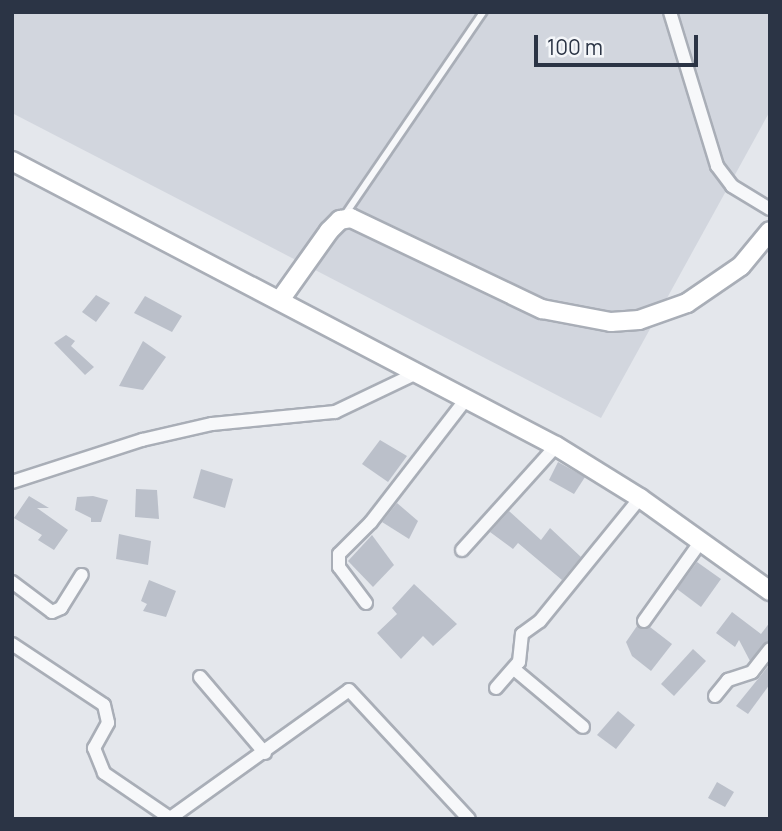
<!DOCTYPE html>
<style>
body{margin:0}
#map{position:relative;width:782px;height:831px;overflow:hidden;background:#e4e7ec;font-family:Manrope,sans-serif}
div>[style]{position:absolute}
.built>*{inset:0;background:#d2d6de}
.building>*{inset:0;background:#bbc0ca}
.roads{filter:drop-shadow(2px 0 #a9aeb7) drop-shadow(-2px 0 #a9aeb7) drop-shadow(0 2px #a9aeb7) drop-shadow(0 -2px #a9aeb7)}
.lane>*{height:6px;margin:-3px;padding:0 3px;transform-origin:3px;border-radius:3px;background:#f7f8fa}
.street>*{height:12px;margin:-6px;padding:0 6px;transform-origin:6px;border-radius:6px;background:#f7f8fa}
.secondary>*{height:18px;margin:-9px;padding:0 9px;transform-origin:9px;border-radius:9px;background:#fff}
span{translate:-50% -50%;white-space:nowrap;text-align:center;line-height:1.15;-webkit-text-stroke:5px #f4f6f9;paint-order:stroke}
.frame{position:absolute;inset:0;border:14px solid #2b3445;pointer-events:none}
.scale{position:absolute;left:534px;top:35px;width:164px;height:32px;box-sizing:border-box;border:4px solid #2b3445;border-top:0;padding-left:9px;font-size:21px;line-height:24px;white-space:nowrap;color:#2b3445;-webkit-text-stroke:5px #f4f6f9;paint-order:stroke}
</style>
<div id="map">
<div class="built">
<i style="clip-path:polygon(12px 12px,770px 12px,770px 111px,601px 418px,12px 113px)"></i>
</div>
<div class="building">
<i style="clip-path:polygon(96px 295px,110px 303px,96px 322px,82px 312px)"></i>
<i style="clip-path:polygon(145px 296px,182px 316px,172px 332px,134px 313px)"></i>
<i style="clip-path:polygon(66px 335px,75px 341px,71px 346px,94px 367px,85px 375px,54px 343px)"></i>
<i style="clip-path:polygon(143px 341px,166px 357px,143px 390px,119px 386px)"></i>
<i style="clip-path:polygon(380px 440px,407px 456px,388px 482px,362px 464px)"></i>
<i style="clip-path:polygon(558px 462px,585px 477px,574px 494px,549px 480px)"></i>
<i style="clip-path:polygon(201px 469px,233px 479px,225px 508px,193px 498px)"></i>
<i style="clip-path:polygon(136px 489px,157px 490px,159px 519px,135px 517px)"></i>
<i style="clip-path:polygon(29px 496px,49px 508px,37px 508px,68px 530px,54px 550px,38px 540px,42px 535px,14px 518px)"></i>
<i style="clip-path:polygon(93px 496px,108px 500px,101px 522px,91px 522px,91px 518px,75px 510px,77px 497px)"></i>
<i style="clip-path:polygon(397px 503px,418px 521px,409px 539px,382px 522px)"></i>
<i style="clip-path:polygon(509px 511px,541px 540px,550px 528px,581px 557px,562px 580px,518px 543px,513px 549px,490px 532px)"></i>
<i style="clip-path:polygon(119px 534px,151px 541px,148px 565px,116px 559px)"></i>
<i style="clip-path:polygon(372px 535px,394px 565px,373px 587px,348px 561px)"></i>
<i style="clip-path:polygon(697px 562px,721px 579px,701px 607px,677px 589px)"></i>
<i style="clip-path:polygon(149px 580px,176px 591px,166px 617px,143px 611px,147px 604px,141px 601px)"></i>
<i style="clip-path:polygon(414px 584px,457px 624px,433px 646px,423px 636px,401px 659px,377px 633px,397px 614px,392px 608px)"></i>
<i style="clip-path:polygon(732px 612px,761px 634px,770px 622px,770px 640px,750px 661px,739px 640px,735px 647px,716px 633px)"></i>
<i style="clip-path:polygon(637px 626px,650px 627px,672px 644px,651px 671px,632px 656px,626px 642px)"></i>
<i style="clip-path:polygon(693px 649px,706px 661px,674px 696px,661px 684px)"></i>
<i style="clip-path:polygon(770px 664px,770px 684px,748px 714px,736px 706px)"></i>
<i style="clip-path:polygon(618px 711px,635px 725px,616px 749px,597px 735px)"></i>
<i style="clip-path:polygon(717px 782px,734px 792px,725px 807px,708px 798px)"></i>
</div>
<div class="roads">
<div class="lane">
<i style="left:344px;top:216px;width:247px;rotate:-55.7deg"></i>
</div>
<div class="street">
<i style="left:670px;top:12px;width:161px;rotate:73deg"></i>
<i style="left:717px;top:166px;width:25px;rotate:53deg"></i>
<i style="left:732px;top:186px;width:44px;rotate:31.2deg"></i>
<i style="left:12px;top:482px;width:137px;rotate:-17.9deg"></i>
<i style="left:142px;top:440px;width:72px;rotate:-12.9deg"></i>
<i style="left:212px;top:424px;width:124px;rotate:-5.6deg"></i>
<i style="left:335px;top:412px;width:93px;rotate:-25.5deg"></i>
<i style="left:462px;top:550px;width:140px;rotate:-47.9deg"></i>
<i style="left:12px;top:582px;width:50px;rotate:36.9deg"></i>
<i style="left:52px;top:612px;width:10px;rotate:-24deg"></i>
<i style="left:61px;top:608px;width:39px;rotate:-58deg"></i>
<i style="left:366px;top:603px;width:45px;rotate:-126.9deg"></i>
<i style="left:339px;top:567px;width:13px;rotate:-90deg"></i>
<i style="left:339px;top:554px;width:45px;rotate:-45deg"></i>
<i style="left:371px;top:522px;width:155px;rotate:-52.3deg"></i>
<i style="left:644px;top:621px;width:98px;rotate:-54.5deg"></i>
<i style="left:12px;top:644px;width:110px;rotate:33.5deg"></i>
<i style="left:104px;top:705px;width:18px;rotate:77deg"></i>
<i style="left:108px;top:723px;width:29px;rotate:119deg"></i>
<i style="left:94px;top:748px;width:27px;rotate:68deg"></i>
<i style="left:104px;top:773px;width:80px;rotate:34.3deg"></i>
<i style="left:514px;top:669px;width:90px;rotate:40deg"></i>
<i style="left:200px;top:677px;width:100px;rotate:49.5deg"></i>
<i style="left:496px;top:688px;width:35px;rotate:-49deg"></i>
<i style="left:519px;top:662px;width:28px;rotate:-84deg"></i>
<i style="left:522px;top:634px;width:22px;rotate:-36deg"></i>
<i style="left:540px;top:621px;width:159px;rotate:-50.9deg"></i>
<i style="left:715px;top:696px;width:21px;rotate:-51deg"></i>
<i style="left:728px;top:680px;width:25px;rotate:-18deg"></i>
<i style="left:752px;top:672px;width:29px;rotate:-52deg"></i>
<i style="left:169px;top:819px;width:221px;rotate:-35.6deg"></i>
<i style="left:349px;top:690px;width:176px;rotate:47.1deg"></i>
</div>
<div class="secondary">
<i style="left:12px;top:161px;width:614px;rotate:27.65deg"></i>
<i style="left:556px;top:446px;width:99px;rotate:31.8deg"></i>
<i style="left:640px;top:498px;width:160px;rotate:35.6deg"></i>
<i style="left:280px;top:300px;width:85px;rotate:-54.6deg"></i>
<i style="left:329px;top:231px;width:16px;rotate:-45deg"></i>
<i style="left:340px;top:220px;width:11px;rotate:-10deg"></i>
<i style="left:351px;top:218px;width:212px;rotate:25.5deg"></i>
<i style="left:542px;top:309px;width:70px;rotate:10.7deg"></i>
<i style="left:611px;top:322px;width:28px;rotate:-4deg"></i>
<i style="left:639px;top:320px;width:51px;rotate:-19.5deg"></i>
<i style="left:687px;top:303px;width:65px;rotate:-34.4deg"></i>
<i style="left:741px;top:266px;width:45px;rotate:-50.4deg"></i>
</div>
</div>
<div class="frame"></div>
<div class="scale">100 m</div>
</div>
